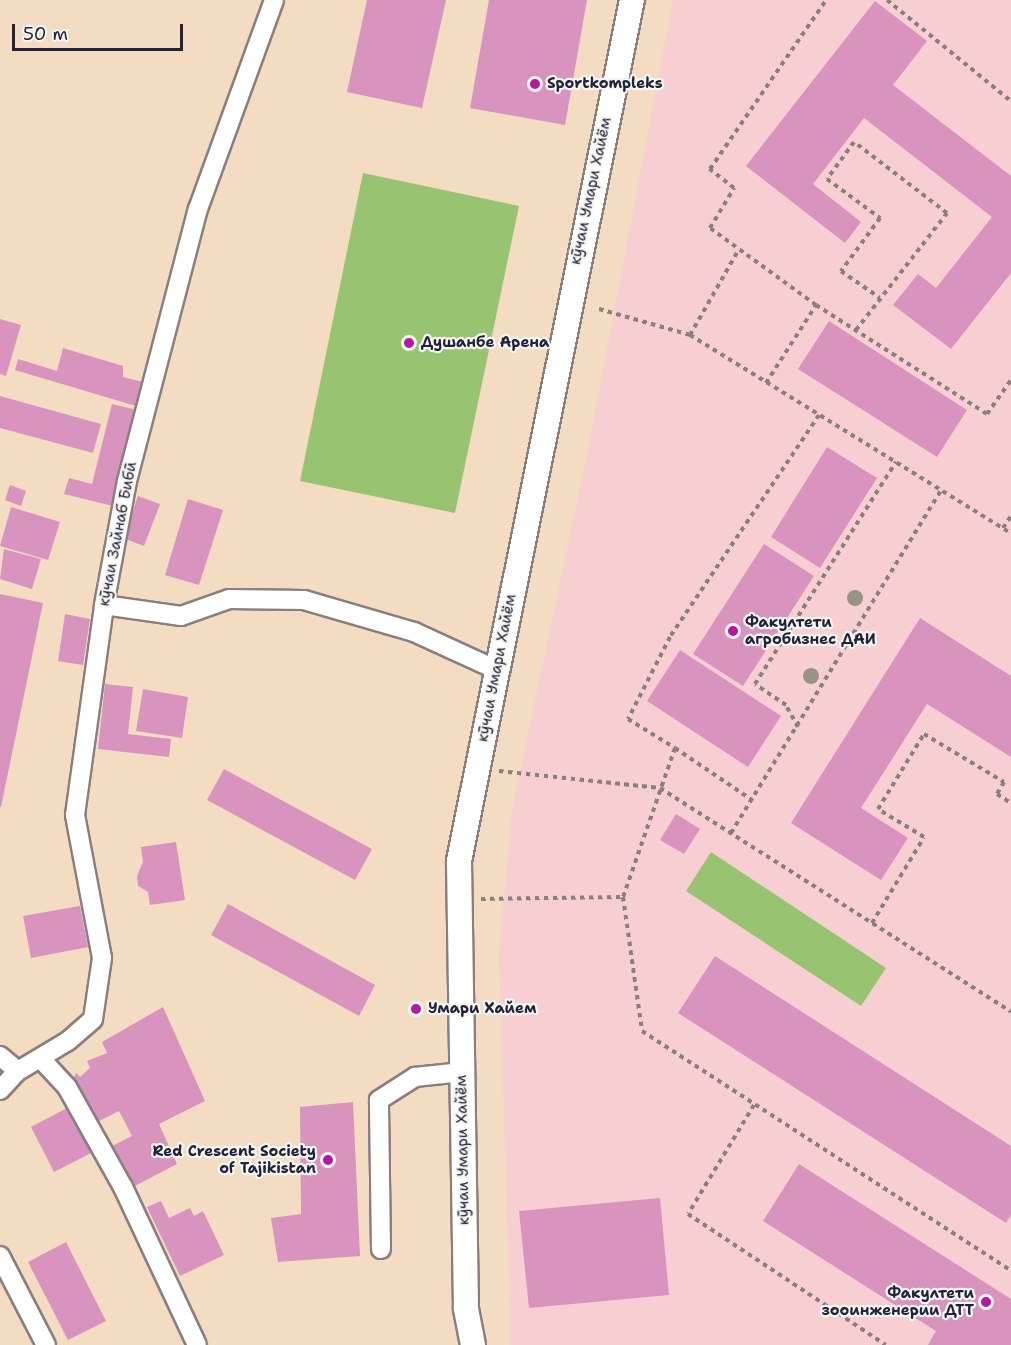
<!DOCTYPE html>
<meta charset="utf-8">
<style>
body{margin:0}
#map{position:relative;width:1011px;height:1345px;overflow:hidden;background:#f3dcc1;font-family:"Shantell Sans",sans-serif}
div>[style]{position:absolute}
.built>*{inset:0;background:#f7cfd3}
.green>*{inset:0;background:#98c472}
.building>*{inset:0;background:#d993bf}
.path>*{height:4px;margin-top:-2px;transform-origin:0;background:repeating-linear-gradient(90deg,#8a7f7e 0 4.5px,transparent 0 9px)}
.roads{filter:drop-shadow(2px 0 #8a7f7e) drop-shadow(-2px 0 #8a7f7e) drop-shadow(0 2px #8a7f7e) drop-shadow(0 -2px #8a7f7e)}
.minor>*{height:18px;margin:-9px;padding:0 9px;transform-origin:9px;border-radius:9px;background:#fff}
.tertiary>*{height:24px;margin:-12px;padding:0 12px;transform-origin:12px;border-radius:12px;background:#fff}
.trees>*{width:16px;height:16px;margin:-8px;border-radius:50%;background:#979582}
.dots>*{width:16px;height:16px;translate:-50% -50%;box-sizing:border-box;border:3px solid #f6f6f2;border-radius:50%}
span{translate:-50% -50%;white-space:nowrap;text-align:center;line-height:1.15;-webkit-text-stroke:4.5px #f6f6f2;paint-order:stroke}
.poi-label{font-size:15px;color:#22223b;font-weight:700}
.left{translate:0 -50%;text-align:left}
.right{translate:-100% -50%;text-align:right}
.street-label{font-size:15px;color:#22223b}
.scale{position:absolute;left:12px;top:24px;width:171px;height:27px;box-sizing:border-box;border:3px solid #22223b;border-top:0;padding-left:8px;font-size:18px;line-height:21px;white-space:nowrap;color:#22223b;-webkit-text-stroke:4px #f6f6f2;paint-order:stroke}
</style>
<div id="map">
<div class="built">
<i style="clip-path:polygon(673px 0,1011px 0,1011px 1345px,511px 1345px,499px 954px,512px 810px,587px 455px)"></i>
</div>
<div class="green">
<i style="clip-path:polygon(363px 173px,519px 206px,455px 513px,300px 481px)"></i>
<i style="clip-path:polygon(711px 852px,886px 968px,861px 1006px,686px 891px)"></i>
</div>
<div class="building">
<i style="clip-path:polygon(367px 0,446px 0,422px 108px,347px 92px)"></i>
<i style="clip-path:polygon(489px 0,587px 0,565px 125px,470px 108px)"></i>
<i style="clip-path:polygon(875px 1px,927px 41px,893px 85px,1011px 176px,1011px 273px,951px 349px,893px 305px,918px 274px,936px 288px,992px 217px,864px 118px,813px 184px,861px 222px,845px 243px,746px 166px)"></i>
<i style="clip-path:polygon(0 319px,21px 325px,6px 376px,0 374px)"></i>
<i style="clip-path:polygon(829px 321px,967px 410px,937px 457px,798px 369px)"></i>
<i style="clip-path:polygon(63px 348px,123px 366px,123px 377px,143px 382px,136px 406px,15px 370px,18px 359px,57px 371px)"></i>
<i style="clip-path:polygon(0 396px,101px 424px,93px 453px,0 428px)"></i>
<i style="clip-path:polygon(112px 404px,137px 410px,113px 506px,64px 494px,69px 478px,92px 484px)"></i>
<i style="clip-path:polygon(827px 447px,877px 478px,820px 568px,771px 537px)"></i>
<i style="clip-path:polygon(10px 485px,26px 491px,21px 506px,5px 500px)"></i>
<i style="clip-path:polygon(138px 496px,160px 504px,144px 546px,123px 538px)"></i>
<i style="clip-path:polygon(188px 499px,223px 510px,199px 585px,165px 575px)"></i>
<i style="clip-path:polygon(11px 507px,60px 522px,48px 560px,0 546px)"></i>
<i style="clip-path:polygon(764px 544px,814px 576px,743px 686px,693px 654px)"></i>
<i style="clip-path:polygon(4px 549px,41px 559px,32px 589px,0 579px)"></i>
<i style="clip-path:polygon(0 594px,43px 603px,1px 807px,0 807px)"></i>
<i style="clip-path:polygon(65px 614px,90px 619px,83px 665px,58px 661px)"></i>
<i style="clip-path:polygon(920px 618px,1011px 676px,1011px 757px,927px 704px,861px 808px,908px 838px,881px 880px,791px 823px)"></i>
<i style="clip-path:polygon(680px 650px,781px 716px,748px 767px,647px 701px)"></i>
<i style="clip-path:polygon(105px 684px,133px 687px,128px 734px,171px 739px,169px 757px,98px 749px)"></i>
<i style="clip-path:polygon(143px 689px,188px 697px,182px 738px,136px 731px)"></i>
<i style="clip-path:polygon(224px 769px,372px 849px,355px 880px,207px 800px)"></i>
<i style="clip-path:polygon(676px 814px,700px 829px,684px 854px,660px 840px)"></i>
<i style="clip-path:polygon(176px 842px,185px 900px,150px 905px,148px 892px,138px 886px,137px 876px,143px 862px,141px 847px)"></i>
<i style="clip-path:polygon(228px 904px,375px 985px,359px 1016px,211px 935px)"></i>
<i style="clip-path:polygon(80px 906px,88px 947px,31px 958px,23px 916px)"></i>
<i style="clip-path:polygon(715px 956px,1011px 1146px,1011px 1215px,1006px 1223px,678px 1013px)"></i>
<i style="clip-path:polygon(163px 1007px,205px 1101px,159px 1124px,177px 1164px,131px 1188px,110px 1147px,132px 1136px,119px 1111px,95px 1123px,73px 1081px,76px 1073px,80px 1077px,90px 1068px,87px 1061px,107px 1053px,102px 1042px)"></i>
<i style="clip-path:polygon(353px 1102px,360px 1256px,278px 1262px,271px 1218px,301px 1214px,300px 1107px)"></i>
<i style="clip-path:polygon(69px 1107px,93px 1152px,54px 1172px,31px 1127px)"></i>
<i style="clip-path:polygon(799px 1164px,1011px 1299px,1011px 1345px,928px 1345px,936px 1331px,763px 1221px)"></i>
<i style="clip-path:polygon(660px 1198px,669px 1295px,529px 1308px,519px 1211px)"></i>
<i style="clip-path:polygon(161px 1201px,169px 1218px,190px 1208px,194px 1216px,203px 1211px,224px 1255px,180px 1276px,147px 1207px)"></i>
<i style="clip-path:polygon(66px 1242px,106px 1321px,68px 1340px,28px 1262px)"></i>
</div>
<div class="path">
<i style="left:887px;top:0;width:160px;rotate:39.2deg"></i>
<i style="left:816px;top:305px;width:131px;rotate:-144deg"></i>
<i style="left:710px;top:228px;width:47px;rotate:-59deg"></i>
<i style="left:734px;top:188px;width:31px;rotate:-142deg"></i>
<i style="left:710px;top:169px;width:205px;rotate:-55.5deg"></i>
<i style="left:599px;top:309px;width:95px;rotate:15.9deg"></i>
<i style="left:690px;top:335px;width:377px;rotate:31.7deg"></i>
<i style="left:856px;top:330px;width:148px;rotate:-52.1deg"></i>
<i style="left:947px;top:213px;width:117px;rotate:-142.6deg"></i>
<i style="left:854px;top:142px;width:46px;rotate:126.1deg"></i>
<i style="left:827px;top:179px;width:66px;rotate:36.3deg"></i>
<i style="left:880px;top:218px;width:66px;rotate:126.3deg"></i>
<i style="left:841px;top:271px;width:47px;rotate:34.7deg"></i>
<i style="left:690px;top:335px;width:99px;rotate:-60.3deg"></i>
<i style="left:766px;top:383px;width:93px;rotate:-57.3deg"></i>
<i style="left:816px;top:305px;width:203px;rotate:32.5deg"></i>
<i style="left:987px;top:414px;width:42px;rotate:-54.8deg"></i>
<i style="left:819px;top:415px;width:267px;rotate:123.9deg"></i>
<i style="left:670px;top:637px;width:92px;rotate:117.1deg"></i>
<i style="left:628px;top:719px;width:55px;rotate:31.7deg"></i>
<i style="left:675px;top:748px;width:158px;rotate:109.2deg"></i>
<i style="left:623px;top:897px;width:135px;rotate:81.9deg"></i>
<i style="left:642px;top:1031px;width:440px;rotate:33deg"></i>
<i style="left:1003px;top:528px;width:14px;rotate:-56deg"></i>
<i style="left:798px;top:727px;width:25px;rotate:-119deg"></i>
<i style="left:786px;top:705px;width:37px;rotate:-146deg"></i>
<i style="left:755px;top:684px;width:263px;rotate:-57.6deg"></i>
<i style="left:675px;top:748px;width:93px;rotate:34deg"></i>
<i style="left:499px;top:771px;width:162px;rotate:6deg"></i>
<i style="left:660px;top:788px;width:416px;rotate:32.5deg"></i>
<i style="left:731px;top:833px;width:402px;rotate:-58.5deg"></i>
<i style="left:481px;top:899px;width:142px;rotate:-0.8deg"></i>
<i style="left:872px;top:923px;width:100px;rotate:-58.8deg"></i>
<i style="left:924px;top:837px;width:54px;rotate:-148.7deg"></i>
<i style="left:878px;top:809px;width:88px;rotate:-58.5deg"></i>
<i style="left:924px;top:734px;width:93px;rotate:31deg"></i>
<i style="left:1004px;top:782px;width:14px;rotate:120deg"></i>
<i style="left:997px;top:794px;width:17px;rotate:33deg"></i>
<i style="left:754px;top:1105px;width:127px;rotate:121.2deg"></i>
<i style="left:688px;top:1214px;width:237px;rotate:33.5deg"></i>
</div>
<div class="roads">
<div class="minor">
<i style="left:104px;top:605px;width:78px;rotate:8.1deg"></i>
<i style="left:181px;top:616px;width:51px;rotate:-19.5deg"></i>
<i style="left:229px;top:599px;width:75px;rotate:0.8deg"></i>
<i style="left:304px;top:600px;width:115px;rotate:16.2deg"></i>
<i style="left:414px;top:632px;width:91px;rotate:24.6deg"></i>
<i style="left:0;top:1056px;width:23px;rotate:40deg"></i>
<i style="left:41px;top:1059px;width:38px;rotate:47deg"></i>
<i style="left:67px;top:1087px;width:115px;rotate:60.8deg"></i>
<i style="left:123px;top:1187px;width:174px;rotate:64.9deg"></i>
<i style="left:0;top:1090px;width:26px;rotate:-47deg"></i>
<i style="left:18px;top:1071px;width:58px;rotate:-31deg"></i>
<i style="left:68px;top:1041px;width:33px;rotate:-41deg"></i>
<i style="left:93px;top:1019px;width:62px;rotate:-81.6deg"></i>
<i style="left:102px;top:958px;width:146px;rotate:-100.7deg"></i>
<i style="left:75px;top:815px;width:212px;rotate:-82.1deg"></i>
<i style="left:104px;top:605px;width:126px;rotate:-79.5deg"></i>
<i style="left:127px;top:481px;width:281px;rotate:-75.4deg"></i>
<i style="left:198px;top:209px;width:222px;rotate:-70deg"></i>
<i style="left:381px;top:1249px;width:149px;rotate:-90.8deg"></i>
<i style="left:379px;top:1100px;width:43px;rotate:-32.6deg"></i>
<i style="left:415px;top:1077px;width:47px;rotate:-6.1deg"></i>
<i style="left:0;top:1256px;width:100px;rotate:62.7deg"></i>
</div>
<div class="tertiary">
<i style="left:473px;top:1345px;width:38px;rotate:-101deg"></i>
<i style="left:466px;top:1308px;width:447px;rotate:-90.9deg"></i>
<i style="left:459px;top:861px;width:878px;rotate:-78.64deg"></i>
</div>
</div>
<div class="trees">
<i style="left:855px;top:598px"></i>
<i style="left:811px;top:676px"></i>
</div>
<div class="dots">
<i style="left:535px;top:84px;background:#b5179e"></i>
<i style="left:409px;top:343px;background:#b5179e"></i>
<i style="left:733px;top:631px;background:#b5179e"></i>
<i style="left:416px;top:1009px;background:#b5179e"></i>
<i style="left:328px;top:1160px;background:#b5179e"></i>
<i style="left:986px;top:1302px;background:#b5179e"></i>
</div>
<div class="poi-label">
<span class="left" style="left:547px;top:84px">Sportkompleks</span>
<span class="left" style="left:421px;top:343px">Душанбе Арена</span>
<span class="left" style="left:745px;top:631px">Факултети<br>агробизнес ДАИ</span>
<span class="left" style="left:428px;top:1009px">Умари Хайем</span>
<span class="right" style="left:316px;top:1160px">Red Crescent Society<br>of Tajikistan</span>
<span class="right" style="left:974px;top:1302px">Факултети<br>зооинженерии ДТТ</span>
</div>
<div class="street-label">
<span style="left:591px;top:191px;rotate:-78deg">кӯчаи Умари Хайём</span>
<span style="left:118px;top:534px;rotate:-79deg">кӯчаи Зайнаб Бибӣ</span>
<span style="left:497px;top:668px;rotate:-79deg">кӯчаи Умари Хайём</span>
<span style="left:463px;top:1150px;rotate:-91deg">кӯчаи Умари Хайём</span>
</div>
<div class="scale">50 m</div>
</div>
